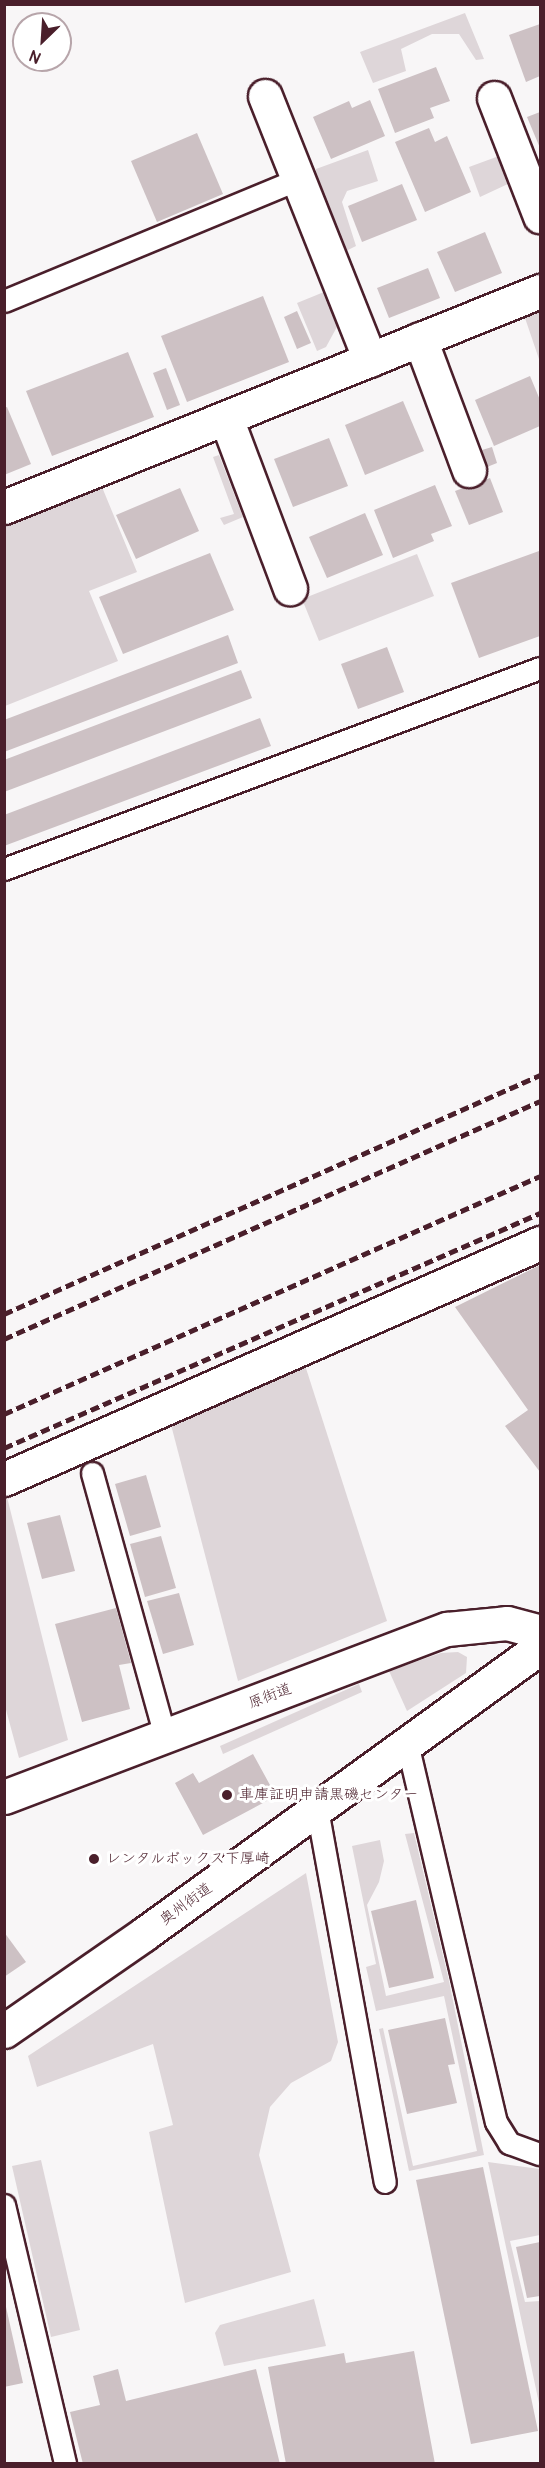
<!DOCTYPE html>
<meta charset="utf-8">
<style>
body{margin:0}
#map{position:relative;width:545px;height:2468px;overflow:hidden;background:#f8f6f7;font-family:Pangolin,"Klee One",sans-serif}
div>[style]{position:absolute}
.green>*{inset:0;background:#ded6d9}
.building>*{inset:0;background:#cdc1c4}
.roads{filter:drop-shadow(2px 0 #4a1f2b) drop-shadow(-2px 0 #4a1f2b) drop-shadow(0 2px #4a1f2b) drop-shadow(0 -2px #4a1f2b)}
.lane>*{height:21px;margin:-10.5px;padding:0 10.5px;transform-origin:10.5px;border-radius:10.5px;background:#fff}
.street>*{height:33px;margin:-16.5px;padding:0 16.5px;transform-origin:16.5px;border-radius:16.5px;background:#fff}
.secondary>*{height:33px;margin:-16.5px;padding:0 16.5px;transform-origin:16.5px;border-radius:16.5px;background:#fff}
.rail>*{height:4.5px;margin-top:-2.25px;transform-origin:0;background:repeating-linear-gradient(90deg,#4a1f2b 0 9px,transparent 0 13.5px)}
.dots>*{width:16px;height:16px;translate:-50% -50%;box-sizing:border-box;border:3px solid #fff;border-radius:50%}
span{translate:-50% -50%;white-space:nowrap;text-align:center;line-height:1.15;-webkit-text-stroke:6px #fff;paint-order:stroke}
.street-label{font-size:15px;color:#4a1f2b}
.poi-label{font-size:15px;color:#4a1f2b}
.left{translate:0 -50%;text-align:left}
.frame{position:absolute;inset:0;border:6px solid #4a1f2b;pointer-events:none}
.north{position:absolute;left:12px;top:12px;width:60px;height:60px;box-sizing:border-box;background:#fff;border:2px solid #b7a5aa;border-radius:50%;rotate:205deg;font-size:16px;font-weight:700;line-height:24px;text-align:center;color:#4a1f2b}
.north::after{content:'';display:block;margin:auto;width:21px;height:27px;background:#4a1f2b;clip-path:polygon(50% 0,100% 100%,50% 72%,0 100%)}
</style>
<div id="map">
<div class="green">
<i style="clip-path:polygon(465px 13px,484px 59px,476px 60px,459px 34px,432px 34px,401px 49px,406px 71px,373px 83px,360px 52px)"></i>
<i style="clip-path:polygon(368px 150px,378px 181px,347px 191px,342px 202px,356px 246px,342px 253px,317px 195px,316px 169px)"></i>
<i style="clip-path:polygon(499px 156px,510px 183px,480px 197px,469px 167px)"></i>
<i style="clip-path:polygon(324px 292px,338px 325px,326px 347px,317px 351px,297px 303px)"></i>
<i style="clip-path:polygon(540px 312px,540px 362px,525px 318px)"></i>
<i style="clip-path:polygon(219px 455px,243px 517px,224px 525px,220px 518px,234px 514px,213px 457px)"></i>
<i style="clip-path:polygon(102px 487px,137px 572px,89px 591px,118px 661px,5px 706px,5px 526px)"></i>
<i style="clip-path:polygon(417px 554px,434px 596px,319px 641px,302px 599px)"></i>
<i style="clip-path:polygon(304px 1362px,387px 1621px,238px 1681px,170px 1421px)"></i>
<i style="clip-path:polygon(4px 1485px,68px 1740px,19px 1758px,5px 1706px)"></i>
<i style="clip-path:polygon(458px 1652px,467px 1657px,466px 1673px,407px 1711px,389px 1671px,441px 1653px)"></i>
<i style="clip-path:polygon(359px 1684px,362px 1692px,223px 1754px,220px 1746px)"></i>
<i style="clip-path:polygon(414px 1833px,449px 1981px,484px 2155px,409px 2171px,379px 2029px,383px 2028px,413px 2166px,477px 2151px,444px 1996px,376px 2011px,366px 1967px,376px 1964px,352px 1846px,380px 1840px,384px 1861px,379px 1882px,367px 1905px,386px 1996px,444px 1982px,405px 1834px)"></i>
<i style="clip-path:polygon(306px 1873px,338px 2042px,331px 2061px,291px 2083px,270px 2107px,259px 2155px,291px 2272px,185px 2303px,149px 2132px,173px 2125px,153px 2044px,37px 2087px,28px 2056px)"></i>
<i style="clip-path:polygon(41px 2160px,80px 2330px,51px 2337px,12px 2166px)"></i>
<i style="clip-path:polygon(488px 2162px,540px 2169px,540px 2235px,510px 2241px,525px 2302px,540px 2301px,540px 2408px)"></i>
<i style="clip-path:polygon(314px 2299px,326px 2346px,224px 2366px,215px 2333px,220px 2325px)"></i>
</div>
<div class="building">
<i style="clip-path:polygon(540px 24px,540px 76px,526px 82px,509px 35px)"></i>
<i style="clip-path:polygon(436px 67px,450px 101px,430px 108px,434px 118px,395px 133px,378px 89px)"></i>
<i style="clip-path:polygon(370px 100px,385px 136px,331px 159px,313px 117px,349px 101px,352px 108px)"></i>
<i style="clip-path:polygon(540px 112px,540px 148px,527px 117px)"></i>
<i style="clip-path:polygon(429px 128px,435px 142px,447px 136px,471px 192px,425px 212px,395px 142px)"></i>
<i style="clip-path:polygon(197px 133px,223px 194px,157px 222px,131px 161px)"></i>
<i style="clip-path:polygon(402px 184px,417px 220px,362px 242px,348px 206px)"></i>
<i style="clip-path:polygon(485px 232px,502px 273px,455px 292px,437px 252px)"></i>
<i style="clip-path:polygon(428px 268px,440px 298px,389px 318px,377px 288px)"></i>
<i style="clip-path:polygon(263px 296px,289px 362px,187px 402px,161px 336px)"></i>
<i style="clip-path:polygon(297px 311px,311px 343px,297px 349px,284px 317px)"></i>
<i style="clip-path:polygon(128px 352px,154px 417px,52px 456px,26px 391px)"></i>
<i style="clip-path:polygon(166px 368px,180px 405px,167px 410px,153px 373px)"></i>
<i style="clip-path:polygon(530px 376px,540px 400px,540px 426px,494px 446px,475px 400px)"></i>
<i style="clip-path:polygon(403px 401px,424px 451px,365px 475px,345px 425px)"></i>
<i style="clip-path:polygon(7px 407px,31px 464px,4px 475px,4px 408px)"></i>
<i style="clip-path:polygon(329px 438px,348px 486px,293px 507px,274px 459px)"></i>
<i style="clip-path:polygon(492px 447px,497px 463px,487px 467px,482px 450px)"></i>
<i style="clip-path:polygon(490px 478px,503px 512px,469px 525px,455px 491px)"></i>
<i style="clip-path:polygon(435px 485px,452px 526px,431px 534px,434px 541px,393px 558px,374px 510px)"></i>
<i style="clip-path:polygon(180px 488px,199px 531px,136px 559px,116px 515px)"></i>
<i style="clip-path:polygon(365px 513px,383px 555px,327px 578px,309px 537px)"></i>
<i style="clip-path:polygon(539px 551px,540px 636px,479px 658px,451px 583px)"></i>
<i style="clip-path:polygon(210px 553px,234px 610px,123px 654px,99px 597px)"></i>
<i style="clip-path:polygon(228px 635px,238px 663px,4px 752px,4px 720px)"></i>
<i style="clip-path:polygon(387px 647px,404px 692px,358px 709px,341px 664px)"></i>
<i style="clip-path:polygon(241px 670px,252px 698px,4px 792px,4px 760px)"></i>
<i style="clip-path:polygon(260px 718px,271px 746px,4px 846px,4px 815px)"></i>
<i style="clip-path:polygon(540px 1265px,540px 1472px,505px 1426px,528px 1410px,455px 1307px)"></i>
<i style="clip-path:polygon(146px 1475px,161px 1527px,130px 1536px,115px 1484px)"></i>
<i style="clip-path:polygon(60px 1515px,75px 1571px,42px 1579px,27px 1523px)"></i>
<i style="clip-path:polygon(161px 1536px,176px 1588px,145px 1597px,130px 1544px)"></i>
<i style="clip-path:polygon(179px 1593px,194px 1645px,163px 1654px,147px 1601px)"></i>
<i style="clip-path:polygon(116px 1608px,131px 1663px,119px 1665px,130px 1709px,82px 1722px,55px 1624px)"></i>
<i style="clip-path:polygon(253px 1754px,276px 1796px,203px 1835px,175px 1783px,193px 1773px,199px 1783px)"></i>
<i style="clip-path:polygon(416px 1900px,434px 1978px,389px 1988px,371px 1911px)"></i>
<i style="clip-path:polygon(4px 1932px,26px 1962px,4px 1977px)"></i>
<i style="clip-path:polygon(445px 2018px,455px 2064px,448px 2065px,457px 2103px,407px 2114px,388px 2030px)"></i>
<i style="clip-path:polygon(483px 2167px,538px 2431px,471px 2444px,416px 2180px)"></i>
<i style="clip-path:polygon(540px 2242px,540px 2296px,527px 2298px,516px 2247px)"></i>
<i style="clip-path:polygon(4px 2298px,23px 2383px,4px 2387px)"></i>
<i style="clip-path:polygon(414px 2351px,435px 2464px,286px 2464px,268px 2367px,344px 2353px,346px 2363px)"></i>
<i style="clip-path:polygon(118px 2369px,126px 2401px,256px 2369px,280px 2464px,83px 2464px,70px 2412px,100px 2405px,93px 2376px)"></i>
</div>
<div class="roads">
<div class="lane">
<i style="left:4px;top:301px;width:318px;rotate:-22.5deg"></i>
<i style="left:4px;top:869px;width:572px;rotate:-20.56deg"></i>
<i style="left:92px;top:1473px;width:273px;rotate:74.5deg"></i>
<i style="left:407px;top:1743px;width:389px;rotate:76.8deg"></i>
<i style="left:496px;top:2122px;width:25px;rotate:58deg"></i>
<i style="left:509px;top:2143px;width:33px;rotate:20deg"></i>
<i style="left:317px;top:1809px;width:379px;rotate:79.7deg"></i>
<i style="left:4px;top:2205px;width:266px;rotate:76.7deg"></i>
</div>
<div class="street">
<i style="left:265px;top:96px;width:284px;rotate:68.3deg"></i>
<i style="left:494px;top:98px;width:127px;rotate:68.7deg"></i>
<i style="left:420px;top:339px;width:140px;rotate:69.5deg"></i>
<i style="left:226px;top:418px;width:182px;rotate:69.4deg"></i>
<i style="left:4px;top:507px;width:578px;rotate:-21.95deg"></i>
<i style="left:4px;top:1479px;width:586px;rotate:-23.76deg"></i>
</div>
<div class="secondary">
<i style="left:4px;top:1797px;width:474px;rotate:-20.8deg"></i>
<i style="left:447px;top:1629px;width:60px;rotate:-5.7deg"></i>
<i style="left:507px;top:1623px;width:34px;rotate:15deg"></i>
<i style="left:4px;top:2031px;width:170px;rotate:-34.7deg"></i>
<i style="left:144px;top:1934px;width:489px;rotate:-35.9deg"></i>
</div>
</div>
<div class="rail">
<i style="left:4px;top:1314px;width:587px;rotate:-24.03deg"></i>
<i style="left:4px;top:1339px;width:586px;rotate:-23.94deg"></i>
<i style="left:4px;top:1414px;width:586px;rotate:-23.94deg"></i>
<i style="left:4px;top:1448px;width:585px;rotate:-23.67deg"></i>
</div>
<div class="dots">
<i style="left:227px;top:1795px;background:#4a1f2b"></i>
<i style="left:94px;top:1859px;background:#4a1f2b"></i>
</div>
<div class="street-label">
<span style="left:270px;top:1696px;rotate:-21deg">原街道</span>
<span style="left:186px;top:1904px;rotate:-36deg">奥州街道</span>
</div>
<div class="poi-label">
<span class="left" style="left:239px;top:1795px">車庫証明申請黒磯センター</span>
<span class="left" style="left:106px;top:1859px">レンタルボックス下厚崎</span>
</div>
<div class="frame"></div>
<div class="north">N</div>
</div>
